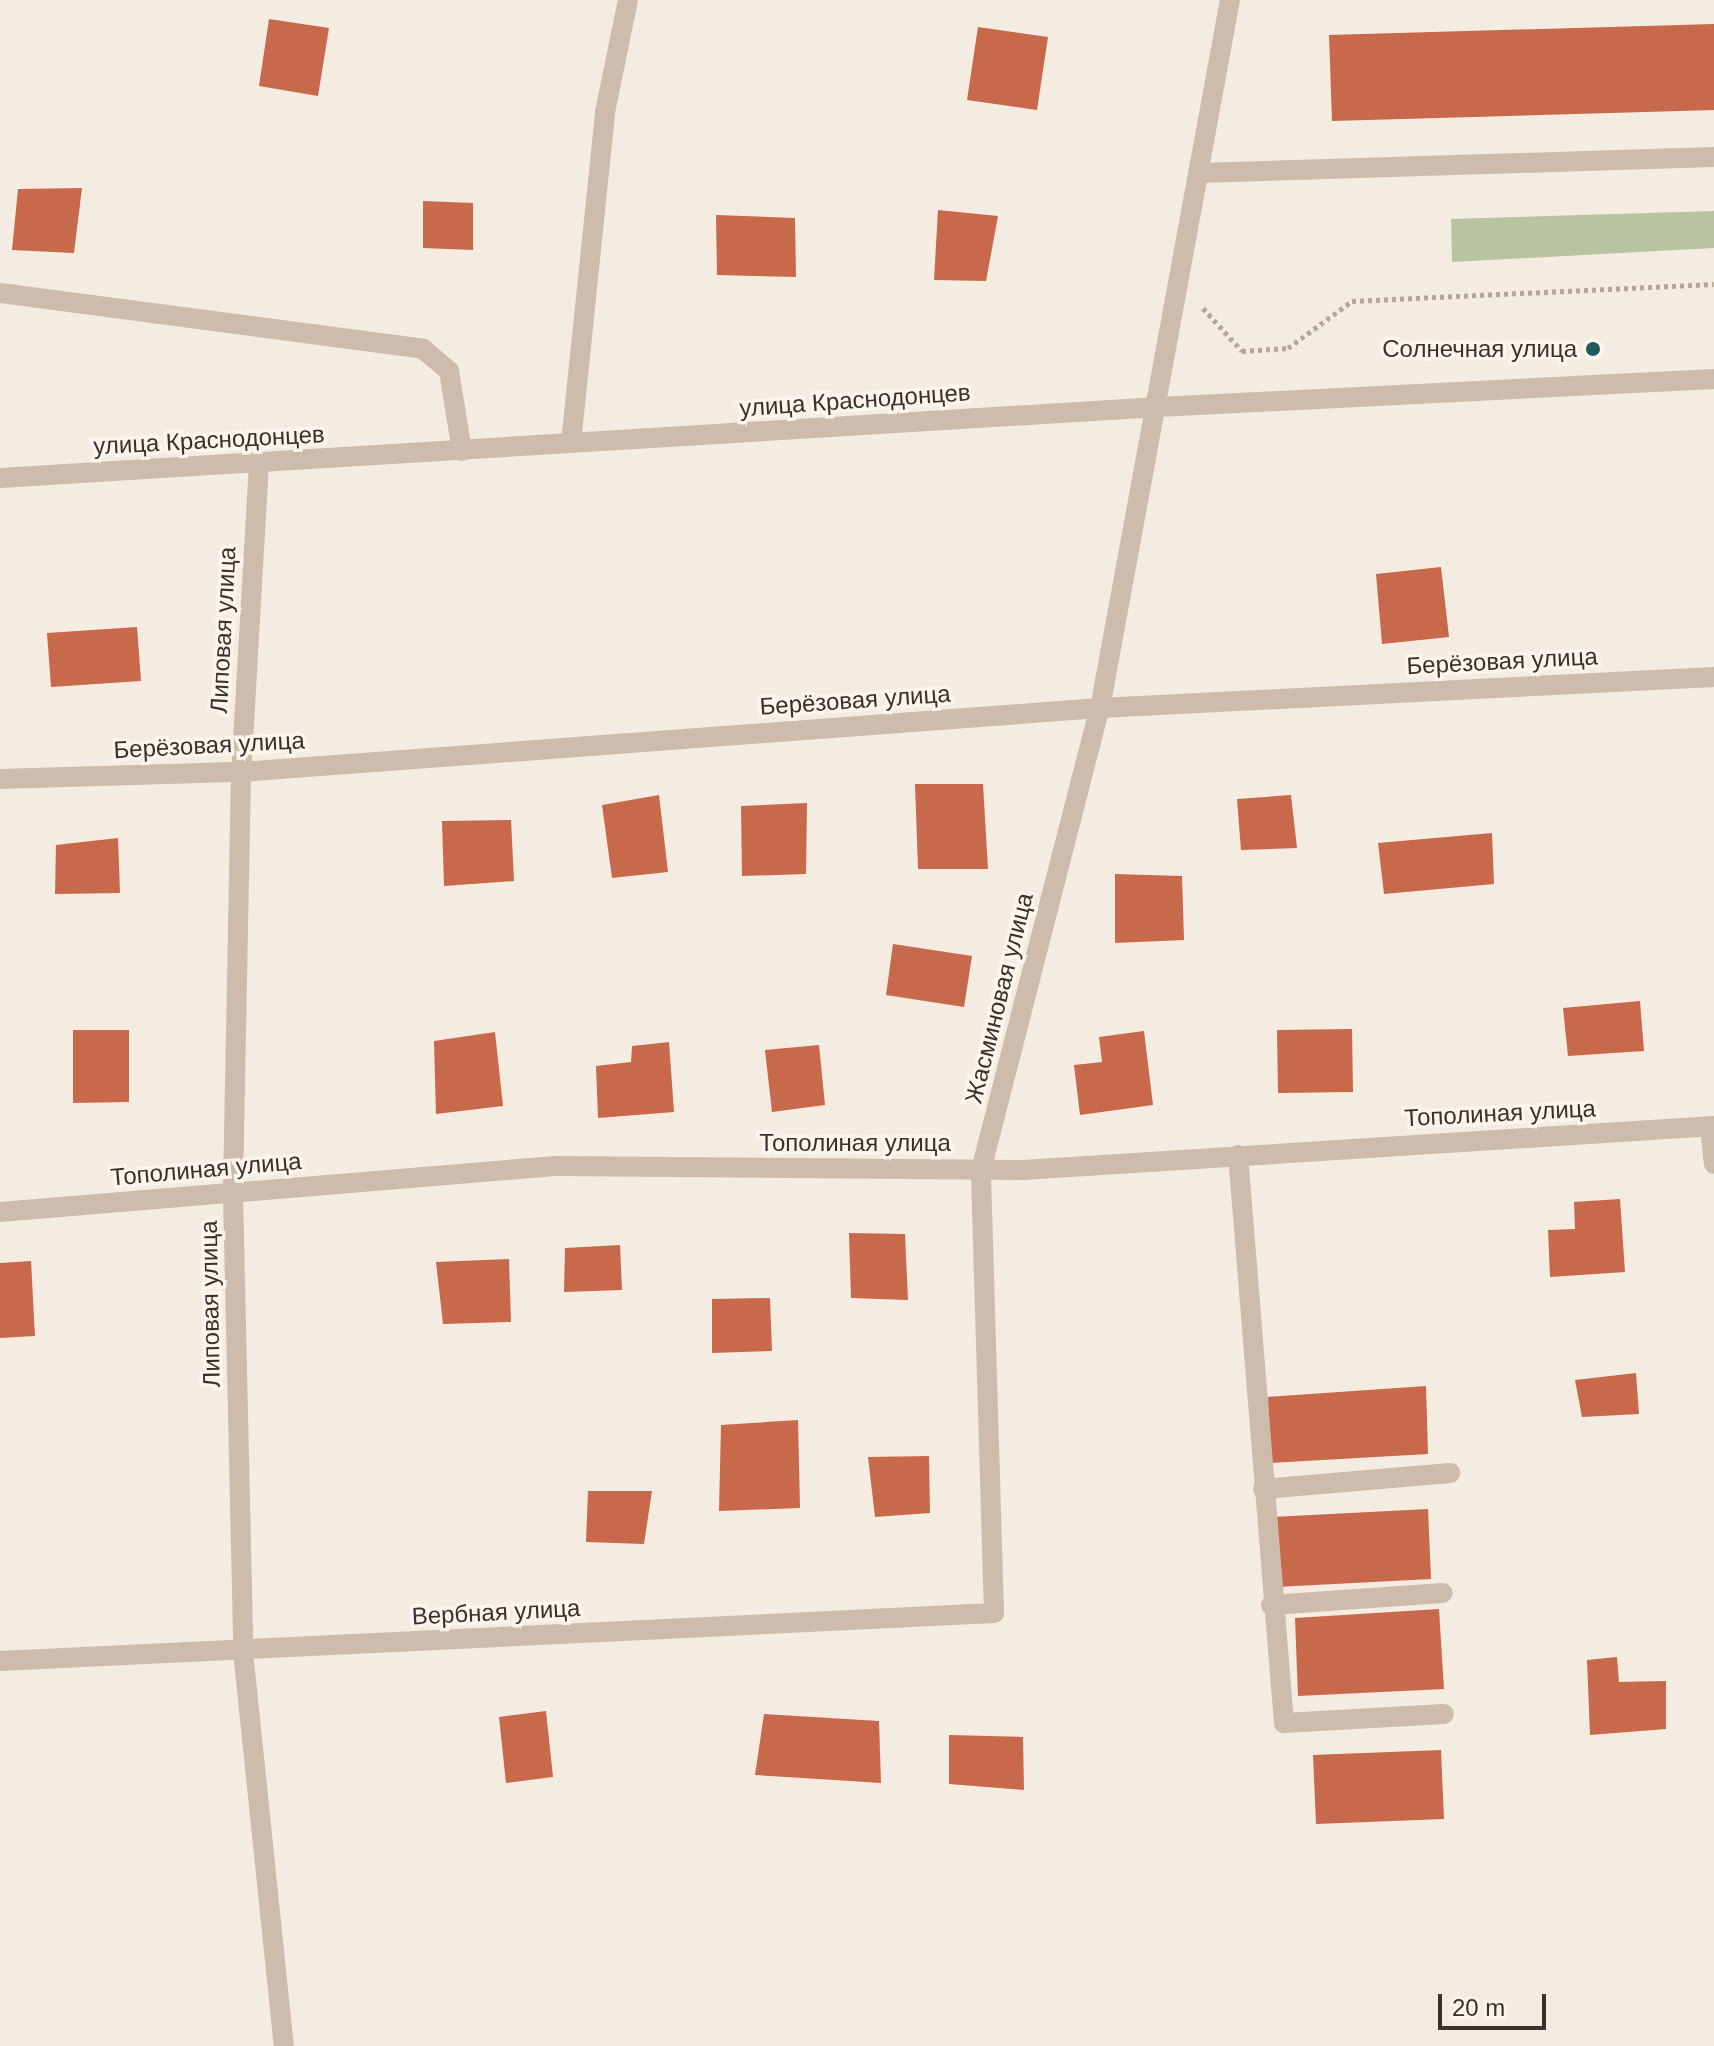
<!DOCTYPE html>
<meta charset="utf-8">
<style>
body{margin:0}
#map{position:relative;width:1714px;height:2046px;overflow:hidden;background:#f4ebe1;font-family:Arial,sans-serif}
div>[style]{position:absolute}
.green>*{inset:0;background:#b8c4a0}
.building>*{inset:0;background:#c8694b}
.path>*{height:5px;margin-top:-2.5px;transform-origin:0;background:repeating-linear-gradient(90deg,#b9a596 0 4px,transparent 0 8px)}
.minor>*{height:20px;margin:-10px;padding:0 10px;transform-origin:10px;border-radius:10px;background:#cdbbac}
.dots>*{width:22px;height:22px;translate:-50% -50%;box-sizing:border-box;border:4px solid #fbf5ee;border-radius:50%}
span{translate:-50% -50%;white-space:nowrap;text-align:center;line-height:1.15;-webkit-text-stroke:7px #fbf5ee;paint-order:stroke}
.poi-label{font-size:24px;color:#3b302b}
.right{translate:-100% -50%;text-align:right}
.street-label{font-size:24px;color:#3b302b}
.scale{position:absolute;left:1438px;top:1994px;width:108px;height:36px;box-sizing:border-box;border:4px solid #3b302b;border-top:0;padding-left:10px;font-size:24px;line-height:28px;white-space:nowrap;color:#3b302b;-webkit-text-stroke:6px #fbf5ee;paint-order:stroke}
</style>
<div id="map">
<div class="green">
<i style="clip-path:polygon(1714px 211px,1714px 248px,1452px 262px,1451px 219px)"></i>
</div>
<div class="building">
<i style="clip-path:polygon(269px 19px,329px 28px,318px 96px,259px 86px)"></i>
<i style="clip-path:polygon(1714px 24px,1714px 110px,1332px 121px,1329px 35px)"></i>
<i style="clip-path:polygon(978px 27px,1048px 37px,1037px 110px,967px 100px)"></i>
<i style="clip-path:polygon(82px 188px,74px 253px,12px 250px,18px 189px)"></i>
<i style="clip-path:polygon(423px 201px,473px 203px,473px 250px,423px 248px)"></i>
<i style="clip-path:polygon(938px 210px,998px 216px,986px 281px,934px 280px)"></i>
<i style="clip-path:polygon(716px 215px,795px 218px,796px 277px,717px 275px)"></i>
<i style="clip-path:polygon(1441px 567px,1449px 637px,1382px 644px,1376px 574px)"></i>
<i style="clip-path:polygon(137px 627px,141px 681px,51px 687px,47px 633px)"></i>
<i style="clip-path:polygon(915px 784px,983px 784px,988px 869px,918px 869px)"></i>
<i style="clip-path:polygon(659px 795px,668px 872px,612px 878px,602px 805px)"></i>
<i style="clip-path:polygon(1291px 795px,1297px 848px,1241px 850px,1237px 799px)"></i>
<i style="clip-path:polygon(807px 803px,806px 874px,742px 876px,741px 806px)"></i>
<i style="clip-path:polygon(511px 820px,514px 881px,444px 886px,442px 821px)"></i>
<i style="clip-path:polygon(1492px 833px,1494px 884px,1384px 894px,1378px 843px)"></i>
<i style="clip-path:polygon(118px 838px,120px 893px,55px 894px,56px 845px)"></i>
<i style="clip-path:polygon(1115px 874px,1182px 876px,1184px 940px,1115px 943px)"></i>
<i style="clip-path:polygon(893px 944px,972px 956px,964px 1007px,886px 995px)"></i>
<i style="clip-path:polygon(1640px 1001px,1644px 1051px,1568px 1056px,1563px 1008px)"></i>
<i style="clip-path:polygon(1352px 1029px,1353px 1092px,1278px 1093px,1277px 1030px)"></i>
<i style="clip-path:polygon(73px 1030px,129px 1030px,129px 1102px,73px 1103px)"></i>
<i style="clip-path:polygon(1144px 1031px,1153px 1105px,1080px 1115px,1074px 1065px,1102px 1062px,1099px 1037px)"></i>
<i style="clip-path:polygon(495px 1032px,503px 1106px,436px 1114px,434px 1041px)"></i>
<i style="clip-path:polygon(669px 1042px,674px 1112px,598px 1118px,596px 1066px,631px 1062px,632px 1046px)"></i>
<i style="clip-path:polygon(819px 1045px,825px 1105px,772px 1112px,765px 1050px)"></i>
<i style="clip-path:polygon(1620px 1199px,1625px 1272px,1550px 1277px,1548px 1230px,1575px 1229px,1574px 1202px)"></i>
<i style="clip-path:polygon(849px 1233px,905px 1234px,908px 1300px,851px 1298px)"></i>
<i style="clip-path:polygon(620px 1245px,622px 1290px,564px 1292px,565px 1248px)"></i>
<i style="clip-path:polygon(509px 1259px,511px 1322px,443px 1324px,436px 1262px)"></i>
<i style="clip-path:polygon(31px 1261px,35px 1336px,0 1338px,0 1263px)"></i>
<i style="clip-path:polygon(770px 1298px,772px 1351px,712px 1353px,712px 1299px)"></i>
<i style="clip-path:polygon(1636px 1373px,1639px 1414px,1582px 1417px,1575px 1380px)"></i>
<i style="clip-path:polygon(1426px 1386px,1428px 1454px,1270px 1463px,1268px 1397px)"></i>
<i style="clip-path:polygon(798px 1420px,800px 1508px,719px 1511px,721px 1425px)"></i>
<i style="clip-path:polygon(929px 1456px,930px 1513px,875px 1517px,868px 1457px)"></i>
<i style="clip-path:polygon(588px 1491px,652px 1491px,644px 1544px,586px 1542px)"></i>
<i style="clip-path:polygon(1428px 1509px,1431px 1579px,1276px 1587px,1272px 1517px)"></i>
<i style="clip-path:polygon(1439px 1609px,1444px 1689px,1298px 1696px,1295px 1618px)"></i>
<i style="clip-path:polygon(1617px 1657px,1619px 1682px,1666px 1681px,1666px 1729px,1590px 1735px,1587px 1660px)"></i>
<i style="clip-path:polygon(546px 1711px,553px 1777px,506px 1783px,499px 1717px)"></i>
<i style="clip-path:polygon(764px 1714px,879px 1721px,881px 1783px,755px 1775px)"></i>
<i style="clip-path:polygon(949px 1735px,1023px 1737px,1024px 1790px,949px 1784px)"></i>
<i style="clip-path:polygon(1441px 1750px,1444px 1819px,1316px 1824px,1313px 1755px)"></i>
</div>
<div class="path">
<i style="left:1203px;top:308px;width:58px;rotate:47.8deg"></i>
<i style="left:1242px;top:351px;width:46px;rotate:-3.7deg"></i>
<i style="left:1288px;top:348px;width:79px;rotate:-36.3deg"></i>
<i style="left:1352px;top:301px;width:362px;rotate:-2.7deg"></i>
</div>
<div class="minor">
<i style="left:1200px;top:173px;width:514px;rotate:-1.78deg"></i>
<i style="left:0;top:293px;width:427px;rotate:7.5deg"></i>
<i style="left:423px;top:349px;width:34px;rotate:40deg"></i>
<i style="left:449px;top:371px;width:81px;rotate:80.8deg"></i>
<i style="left:571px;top:443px;width:333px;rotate:-84.1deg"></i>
<i style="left:605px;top:112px;width:114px;rotate:-78.4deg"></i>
<i style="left:259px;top:463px;width:310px;rotate:93.3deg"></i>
<i style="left:241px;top:772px;width:421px;rotate:91.1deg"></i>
<i style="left:233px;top:1193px;width:458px;rotate:88.7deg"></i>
<i style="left:243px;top:1651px;width:397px;rotate:84.1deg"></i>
<i style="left:0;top:478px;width:1161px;rotate:-3.51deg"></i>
<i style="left:1159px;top:407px;width:556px;rotate:-2.89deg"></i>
<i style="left:0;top:779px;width:241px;rotate:-1.7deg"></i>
<i style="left:241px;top:772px;width:861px;rotate:-4.26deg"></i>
<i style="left:1100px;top:708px;width:615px;rotate:-2.89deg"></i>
<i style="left:1710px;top:1127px;width:37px;rotate:84deg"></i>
<i style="left:1238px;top:1155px;width:570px;rotate:85.37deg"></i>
<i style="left:1284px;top:1723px;width:160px;rotate:-3.2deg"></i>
<i style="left:0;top:1212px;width:557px;rotate:-4.74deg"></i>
<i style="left:555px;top:1166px;width:468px;rotate:0.5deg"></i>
<i style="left:1023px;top:1170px;width:692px;rotate:-3.64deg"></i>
<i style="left:1263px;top:1489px;width:188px;rotate:-4.9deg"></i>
<i style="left:1271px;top:1605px;width:172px;rotate:-4deg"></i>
<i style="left:0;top:1661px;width:995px;rotate:-2.76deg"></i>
<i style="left:994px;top:1613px;width:443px;rotate:-91.7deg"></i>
<i style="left:981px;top:1170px;width:477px;rotate:-75.6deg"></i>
<i style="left:1100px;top:708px;width:720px;rotate:-79.6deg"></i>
</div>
<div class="dots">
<i style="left:1593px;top:349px;background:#1f5a5e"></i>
</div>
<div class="poi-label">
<span class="right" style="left:1577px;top:349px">Солнечная улица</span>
</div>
<div class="street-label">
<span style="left:855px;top:400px;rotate:-4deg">улица Краснодонцев</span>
<span style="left:209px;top:440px;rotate:-3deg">улица Краснодонцев</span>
<span style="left:223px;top:630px;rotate:-87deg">Липовая улица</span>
<span style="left:1502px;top:661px;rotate:-3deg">Берёзовая улица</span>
<span style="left:855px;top:700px;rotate:-4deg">Берёзовая улица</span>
<span style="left:209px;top:745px;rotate:-3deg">Берёзовая улица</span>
<span style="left:999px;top:998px;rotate:-76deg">Жасминовая улица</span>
<span style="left:1500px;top:1113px;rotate:-3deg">Тополиная улица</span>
<span style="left:855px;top:1143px">Тополиная улица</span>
<span style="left:206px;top:1169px;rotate:-5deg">Тополиная улица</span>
<span style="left:210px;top:1304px;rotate:-91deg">Липовая улица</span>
<span style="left:496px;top:1612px;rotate:-3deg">Вербная улица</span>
</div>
<div class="scale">20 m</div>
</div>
